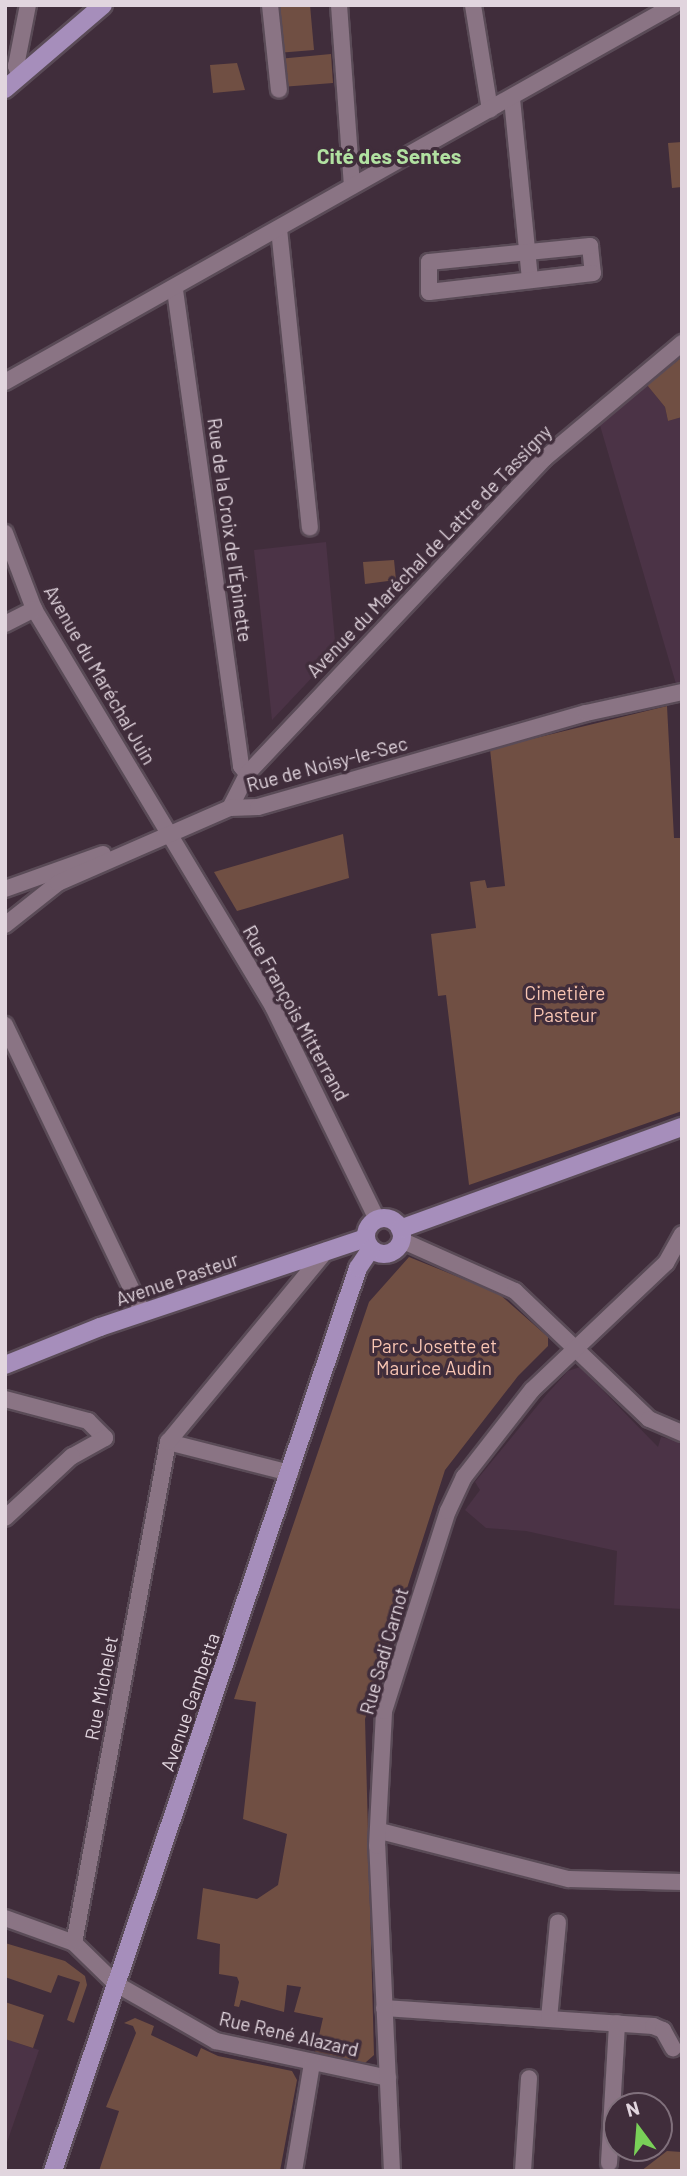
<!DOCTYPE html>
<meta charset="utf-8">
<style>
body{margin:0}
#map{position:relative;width:687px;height:2176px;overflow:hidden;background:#402d3b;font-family:Barlow,sans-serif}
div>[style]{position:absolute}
.built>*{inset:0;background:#4b3346}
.green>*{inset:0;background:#704f43}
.roads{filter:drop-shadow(2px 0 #5a4b57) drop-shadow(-2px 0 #5a4b57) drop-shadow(0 2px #5a4b57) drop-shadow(0 -2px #5a4b57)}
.minor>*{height:16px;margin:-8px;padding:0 8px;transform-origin:8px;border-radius:8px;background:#8a7484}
.major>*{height:18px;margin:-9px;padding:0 9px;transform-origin:9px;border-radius:9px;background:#a68ebb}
.major>.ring{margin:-9px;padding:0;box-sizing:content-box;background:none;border:18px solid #a68ebb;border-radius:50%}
span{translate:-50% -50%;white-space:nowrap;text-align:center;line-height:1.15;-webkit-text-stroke:7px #402d3b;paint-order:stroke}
.street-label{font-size:19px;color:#e1d5de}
.park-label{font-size:19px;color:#f8c5b3}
.neighbourhood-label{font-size:21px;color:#b1e1a1;font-weight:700}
.frame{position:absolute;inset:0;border:7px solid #e1d5de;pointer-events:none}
.north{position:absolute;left:603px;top:2092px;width:70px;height:70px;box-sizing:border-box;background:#402d3b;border:2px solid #80707c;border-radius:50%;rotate:344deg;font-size:19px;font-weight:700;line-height:28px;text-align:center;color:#e1d5de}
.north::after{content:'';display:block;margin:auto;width:24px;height:32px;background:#79d158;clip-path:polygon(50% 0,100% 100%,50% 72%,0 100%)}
</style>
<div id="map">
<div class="built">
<i style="clip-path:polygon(647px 385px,665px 407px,668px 421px,682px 417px,682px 682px,676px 684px,599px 422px)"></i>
<i style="clip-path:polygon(326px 542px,336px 652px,272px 720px,254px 550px)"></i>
<i style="clip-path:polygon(580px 1367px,658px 1447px,661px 1437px,682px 1442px,682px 1609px,614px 1605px,617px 1551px,526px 1531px,486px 1528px,465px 1510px,480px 1490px,475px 1482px,547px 1394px,568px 1371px)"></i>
<i style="clip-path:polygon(5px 2039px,39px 2050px,5px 2148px)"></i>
</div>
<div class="green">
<i style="clip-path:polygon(273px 5px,310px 5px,314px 50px,277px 53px)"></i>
<i style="clip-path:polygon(331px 54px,333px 83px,281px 87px,278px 59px)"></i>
<i style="clip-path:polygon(237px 63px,245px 90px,213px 93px,210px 65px)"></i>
<i style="clip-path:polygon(682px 142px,682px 187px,672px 188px,668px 143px)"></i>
<i style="clip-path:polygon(682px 357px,682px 417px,668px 421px,665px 407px,647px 385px)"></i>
<i style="clip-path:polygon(394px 560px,396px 580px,365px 584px,363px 562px)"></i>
<i style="clip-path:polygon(667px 706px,674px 838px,682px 838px,682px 1111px,469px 1185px,446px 995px,438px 996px,431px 934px,476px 928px,470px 882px,485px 880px,487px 888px,505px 886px,490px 749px)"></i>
<i style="clip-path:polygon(343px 834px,349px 878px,237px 911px,214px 872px)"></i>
<i style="clip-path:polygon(409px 1257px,498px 1293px,548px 1337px,548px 1346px,518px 1376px,445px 1470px,365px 1719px,374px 2055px,365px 2063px,315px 2053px,323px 2018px,294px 2012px,301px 1987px,287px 1985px,284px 2012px,241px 2000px,239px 2007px,234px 2006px,239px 1982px,237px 1977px,219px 1974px,220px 1944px,197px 1939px,203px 1888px,257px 1899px,278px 1885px,287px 1834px,243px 1819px,256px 1702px,234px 1699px,369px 1302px)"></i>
<i style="clip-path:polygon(5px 1943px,65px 1961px,85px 1976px,87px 1985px,74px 2023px,67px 2020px,80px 1982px,58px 1975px,51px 1993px,5px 1977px)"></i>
<i style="clip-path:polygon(5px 2002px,44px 2015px,33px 2048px,5px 2039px)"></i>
<i style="clip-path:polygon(135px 2018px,154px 2026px,151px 2035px,197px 2057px,201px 2048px,218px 2056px,292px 2071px,297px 2080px,280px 2171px,99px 2171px,119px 2111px,106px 2107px,136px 2033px,133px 2026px,124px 2023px)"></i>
<i style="clip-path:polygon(667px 2151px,682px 2152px,682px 2171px,641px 2171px)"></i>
</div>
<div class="roads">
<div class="minor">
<i style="left:270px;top:5px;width:85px;rotate:84deg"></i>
<i style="left:339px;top:5px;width:181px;rotate:85.9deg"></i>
<i style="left:473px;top:5px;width:106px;rotate:80.8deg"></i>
<i style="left:20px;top:77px;width:12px;rotate:-110deg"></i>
<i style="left:16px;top:66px;width:62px;rotate:-78.9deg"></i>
<i style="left:512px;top:99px;width:182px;rotate:84.3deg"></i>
<i style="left:279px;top:229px;width:300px;rotate:84.1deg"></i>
<i style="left:590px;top:246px;width:27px;rotate:84deg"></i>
<i style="left:593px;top:273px;width:165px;rotate:173.4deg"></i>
<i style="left:429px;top:292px;width:30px;rotate:-90deg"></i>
<i style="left:429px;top:262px;width:162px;rotate:-5.7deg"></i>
<i style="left:175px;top:290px;width:481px;rotate:82.1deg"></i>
<i style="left:241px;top:766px;width:10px;rotate:53deg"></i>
<i style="left:5px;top:382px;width:768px;rotate:-29.4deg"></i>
<i style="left:5px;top:533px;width:81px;rotate:69.1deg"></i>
<i style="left:34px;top:609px;width:464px;rotate:59deg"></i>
<i style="left:273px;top:1007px;width:236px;rotate:63.9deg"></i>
<i style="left:5px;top:624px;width:33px;rotate:-27deg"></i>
<i style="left:230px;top:808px;width:38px;rotate:-63deg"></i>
<i style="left:247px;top:774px;width:434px;rotate:-46.7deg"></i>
<i style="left:545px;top:458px;width:179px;rotate:-40deg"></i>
<i style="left:5px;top:889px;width:104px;rotate:-19.7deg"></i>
<i style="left:5px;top:925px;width:68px;rotate:-38.4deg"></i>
<i style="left:58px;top:883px;width:188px;rotate:-23.6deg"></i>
<i style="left:230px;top:808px;width:28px;rotate:-2deg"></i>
<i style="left:258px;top:807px;width:341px;rotate:-16deg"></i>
<i style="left:586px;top:713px;width:98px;rotate:-12.3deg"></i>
<i style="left:5px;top:1025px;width:319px;rotate:64.4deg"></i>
<i style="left:401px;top:1240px;width:125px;rotate:24.1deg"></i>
<i style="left:515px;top:1291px;width:185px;rotate:43.7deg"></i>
<i style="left:649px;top:1419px;width:36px;rotate:23deg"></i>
<i style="left:5px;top:1399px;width:86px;rotate:14.8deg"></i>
<i style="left:88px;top:1421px;width:24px;rotate:45deg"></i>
<i style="left:105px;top:1438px;width:38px;rotate:151deg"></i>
<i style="left:72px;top:1456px;width:91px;rotate:137.2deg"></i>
<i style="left:168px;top:1442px;width:126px;rotate:14.3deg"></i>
<i style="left:380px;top:1831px;width:195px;rotate:14.3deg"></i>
<i style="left:569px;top:1879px;width:113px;rotate:1.5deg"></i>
<i style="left:5px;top:1918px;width:73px;rotate:19.9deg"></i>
<i style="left:74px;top:1943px;width:59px;rotate:44.3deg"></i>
<i style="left:116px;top:1984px;width:115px;rotate:29.7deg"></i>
<i style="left:216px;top:2041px;width:176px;rotate:12.1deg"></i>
<i style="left:74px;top:1943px;width:510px;rotate:-79.37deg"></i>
<i style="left:168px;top:1442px;width:249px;rotate:-50.4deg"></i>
<i style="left:384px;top:2008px;width:270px;rotate:3.8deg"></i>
<i style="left:653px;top:2026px;width:11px;rotate:22deg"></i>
<i style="left:663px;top:2030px;width:21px;rotate:61deg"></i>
<i style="left:549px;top:2019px;width:97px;rotate:-84.7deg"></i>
<i style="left:609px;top:2163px;width:140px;rotate:-86.7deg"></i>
<i style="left:294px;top:2171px;width:109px;rotate:-80.5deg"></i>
<i style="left:392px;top:2171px;width:325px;rotate:-92.6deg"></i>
<i style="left:377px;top:1846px;width:135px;rotate:-87deg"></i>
<i style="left:384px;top:1711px;width:210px;rotate:-72.3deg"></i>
<i style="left:448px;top:1511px;width:38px;rotate:-65deg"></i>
<i style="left:464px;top:1477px;width:110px;rotate:-52deg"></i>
<i style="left:532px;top:1390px;width:185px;rotate:-43.5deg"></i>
<i style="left:666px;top:1263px;width:33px;rotate:-61deg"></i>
<i style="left:523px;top:2171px;width:93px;rotate:-86.3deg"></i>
</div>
<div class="major">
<i style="left:5px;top:89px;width:129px;rotate:-40.6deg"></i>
<i class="ring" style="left:366px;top:1218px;width:18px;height:18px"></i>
<i style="left:400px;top:1229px;width:300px;rotate:-19.9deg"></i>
<i style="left:5px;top:1365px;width:102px;rotate:-21.8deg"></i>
<i style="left:100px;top:1327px;width:280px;rotate:-18.5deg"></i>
<i style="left:53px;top:2171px;width:953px;rotate:-71.34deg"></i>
<i style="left:358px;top:1268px;width:23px;rotate:-56deg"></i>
</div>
</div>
<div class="street-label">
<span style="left:230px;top:530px;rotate:82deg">Rue de la Croix de l'Épinette</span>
<span style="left:429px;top:551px;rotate:-46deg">Avenue du Maréchal de Lattre de Tassigny</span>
<span style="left:100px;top:675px;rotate:60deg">Avenue du Maréchal Juin</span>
<span style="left:327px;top:764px;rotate:-15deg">Rue de Noisy-le-Sec</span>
<span style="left:296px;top:1013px;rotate:61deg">Rue François Mitterrand</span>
<span style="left:177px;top:1279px;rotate:-19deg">Avenue Pasteur</span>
<span style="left:384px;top:1651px;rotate:-74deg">Rue Sadi Carnot</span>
<span style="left:101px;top:1688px;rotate:-79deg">Rue Michelet</span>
<span style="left:190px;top:1702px;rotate:-71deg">Avenue Gambetta</span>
<span style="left:289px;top:2034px;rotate:13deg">Rue René Alazard</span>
</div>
<div class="park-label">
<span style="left:565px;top:1004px">Cimetière<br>Pasteur</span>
<span style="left:434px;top:1357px">Parc Josette et<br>Maurice Audin</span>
</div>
<div class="neighbourhood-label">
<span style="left:389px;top:156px">Cité des Sentes</span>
</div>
<div class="frame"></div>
<div class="north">N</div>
</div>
